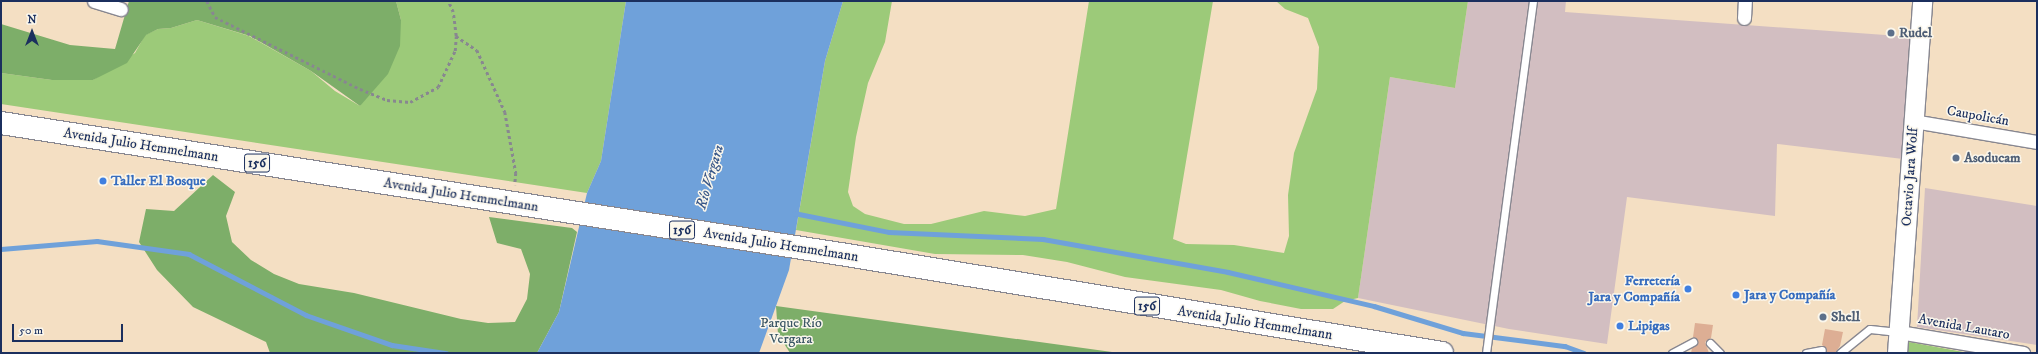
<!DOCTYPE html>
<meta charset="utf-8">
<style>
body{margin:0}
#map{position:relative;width:2038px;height:354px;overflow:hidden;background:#f4dfc3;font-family:"IM FELL DW Pica",serif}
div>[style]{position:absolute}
.industrial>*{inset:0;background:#d2bec1}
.green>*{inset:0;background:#9cca79}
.forest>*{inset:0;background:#7dae69}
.water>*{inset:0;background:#6fa1da}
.stream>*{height:4.5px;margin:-2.25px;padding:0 2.25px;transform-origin:2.25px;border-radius:2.25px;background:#6fa1da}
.building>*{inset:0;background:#ddae94}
.path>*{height:2.5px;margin-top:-1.25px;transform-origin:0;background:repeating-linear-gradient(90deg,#888790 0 3px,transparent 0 6px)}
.roads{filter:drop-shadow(1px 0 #888790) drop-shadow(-1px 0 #888790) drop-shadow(0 1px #888790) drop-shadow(0 -1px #888790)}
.lane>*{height:7px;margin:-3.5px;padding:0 3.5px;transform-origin:3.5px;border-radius:3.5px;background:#fff}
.street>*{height:13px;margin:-6.5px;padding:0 6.5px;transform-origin:6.5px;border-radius:6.5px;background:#fff}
.secondary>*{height:19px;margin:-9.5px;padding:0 9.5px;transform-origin:9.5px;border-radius:9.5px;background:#fff}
.highway>*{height:22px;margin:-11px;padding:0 11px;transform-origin:11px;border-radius:11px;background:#fff}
.dots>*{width:11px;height:11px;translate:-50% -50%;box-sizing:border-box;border:2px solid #fbf7ec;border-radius:50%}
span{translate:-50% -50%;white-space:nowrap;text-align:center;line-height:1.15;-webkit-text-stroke:3px #fbf7ec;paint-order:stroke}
.shield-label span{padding:1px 3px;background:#fbf7ec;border:1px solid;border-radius:3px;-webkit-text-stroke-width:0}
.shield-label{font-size:13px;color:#1b2f5e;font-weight:700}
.service-label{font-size:14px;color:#4e5e75;font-weight:700}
.left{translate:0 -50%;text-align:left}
.street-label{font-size:14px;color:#1b2f5e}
.shop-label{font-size:14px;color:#366cbe;font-weight:700}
.right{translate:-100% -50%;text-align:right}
.park-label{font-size:14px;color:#3b5665}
.water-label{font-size:15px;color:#385789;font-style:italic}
.frame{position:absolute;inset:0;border:2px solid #1b2f5e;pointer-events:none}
.north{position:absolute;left:12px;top:12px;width:40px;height:40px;-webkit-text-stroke:3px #fbf7ec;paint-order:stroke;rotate:0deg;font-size:11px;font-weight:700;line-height:16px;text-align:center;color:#1b2f5e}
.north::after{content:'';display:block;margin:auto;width:14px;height:18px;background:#1b2f5e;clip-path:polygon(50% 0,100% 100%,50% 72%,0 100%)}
.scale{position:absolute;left:12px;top:324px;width:111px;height:18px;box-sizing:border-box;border:2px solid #1b2f5e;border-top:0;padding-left:5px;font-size:12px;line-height:14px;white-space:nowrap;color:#1b2f5e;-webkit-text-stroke:3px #fbf7ec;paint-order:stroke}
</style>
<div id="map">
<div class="industrial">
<i style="clip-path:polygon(1468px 1px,1566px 1px,1565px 12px,1913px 37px,1903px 159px,1777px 144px,1775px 216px,1627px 197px,1607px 344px,1509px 329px,1358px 298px,1390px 77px,1455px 88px)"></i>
<i style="clip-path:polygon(1925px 188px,2037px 206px,2037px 345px,1917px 327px)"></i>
</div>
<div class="green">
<i style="clip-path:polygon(396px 1px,626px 1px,601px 161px,587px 193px,1px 104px,1px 73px,52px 80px,93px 80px,135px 53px,145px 35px,158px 29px,171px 28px,197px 20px,249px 36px,311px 71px,335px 91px,360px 106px,401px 20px)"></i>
<i style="clip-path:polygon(843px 1px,892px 1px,885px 42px,868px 83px,856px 137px,848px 192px,853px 206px,865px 214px,904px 224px,931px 224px,984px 211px,1025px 216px,1056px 209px,1089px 1px,1213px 1px,1173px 239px,1186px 244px,1234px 245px,1284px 253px,1289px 236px,1288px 195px,1294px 153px,1317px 89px,1319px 47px,1308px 18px,1285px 9px,1276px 1px,1468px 1px,1455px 88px,1390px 77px,1358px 298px,1345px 301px,1333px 309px,1301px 309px,1260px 301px,1221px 290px,1125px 277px,1067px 262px,1023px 255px,935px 254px,796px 230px,825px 61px)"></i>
<i style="clip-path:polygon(1909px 342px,1969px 353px,1907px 353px)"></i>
</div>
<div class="forest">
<i style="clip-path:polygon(129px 1px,396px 1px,401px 20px,400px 46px,388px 74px,360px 106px,311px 71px,250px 36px,197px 20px,171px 28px,158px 29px,146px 35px,127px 63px,93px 80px,52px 80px,1px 73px,1px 24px,70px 45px,115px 49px)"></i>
<i style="clip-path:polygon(213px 175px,235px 192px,226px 216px,232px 242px,251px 260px,274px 274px,299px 284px,354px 293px,461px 319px,488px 323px,515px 322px,527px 299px,530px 274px,521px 249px,497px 243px,489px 217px,572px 228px,577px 232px,559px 312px,537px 353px,270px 353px,266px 342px,193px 307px,157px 270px,139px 242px,146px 209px,174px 211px)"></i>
<i style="clip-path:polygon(776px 306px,1112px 352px,1112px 353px,790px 353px,778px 334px)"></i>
</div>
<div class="water">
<i style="clip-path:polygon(626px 1px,843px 1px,825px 61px,789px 270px,759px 353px,537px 353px,559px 312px,587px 193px,601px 161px)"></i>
</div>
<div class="stream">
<i style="left:794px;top:213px;width:97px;rotate:11.3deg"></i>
<i style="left:889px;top:232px;width:154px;rotate:2.6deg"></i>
<i style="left:1043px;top:239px;width:188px;rotate:10.1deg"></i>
<i style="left:1228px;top:272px;width:150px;rotate:13.1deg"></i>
<i style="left:1374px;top:306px;width:93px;rotate:16.9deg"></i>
<i style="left:1463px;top:333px;width:103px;rotate:7.3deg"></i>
<i style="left:1565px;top:346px;width:20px;rotate:20deg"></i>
<i style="left:1px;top:249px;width:96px;rotate:-4.8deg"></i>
<i style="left:97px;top:241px;width:93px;rotate:8deg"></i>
<i style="left:189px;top:254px;width:132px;rotate:27.5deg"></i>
<i style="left:306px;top:315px;width:91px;rotate:19.2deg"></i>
<i style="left:392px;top:345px;width:55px;rotate:8.4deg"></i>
</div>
<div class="building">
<i style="clip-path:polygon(1695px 323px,1713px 325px,1711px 338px,1705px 342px,1709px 353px,1691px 353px,1692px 348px,1698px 343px,1693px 337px)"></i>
<i style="clip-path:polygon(1825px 329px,1843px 332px,1840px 346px,1835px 353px,1826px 353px,1827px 349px,1822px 345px)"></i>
</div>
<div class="path">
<i style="left:207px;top:1px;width:18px;rotate:63deg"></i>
<i style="left:215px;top:17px;width:162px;rotate:26.4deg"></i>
<i style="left:360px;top:89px;width:29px;rotate:22deg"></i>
<i style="left:387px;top:100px;width:23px;rotate:5deg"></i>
<i style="left:410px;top:102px;width:32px;rotate:-28deg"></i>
<i style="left:438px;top:87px;width:40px;rotate:-65deg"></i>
<i style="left:455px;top:51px;width:15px;rotate:-86deg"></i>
<i style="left:456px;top:36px;width:24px;rotate:-97deg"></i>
<i style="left:453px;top:12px;width:12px;rotate:-114deg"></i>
<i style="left:456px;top:36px;width:25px;rotate:34deg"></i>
<i style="left:477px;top:50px;width:68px;rotate:65.7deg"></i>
<i style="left:505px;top:112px;width:62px;rotate:79.8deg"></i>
<i style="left:516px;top:173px;width:12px;rotate:95deg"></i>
</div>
<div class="roads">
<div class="lane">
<i style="left:1710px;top:343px;width:14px;rotate:45deg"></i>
<i style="left:1486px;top:353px;width:355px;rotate:-82.4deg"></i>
<i style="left:1672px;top:353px;width:24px;rotate:-28deg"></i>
<i style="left:1806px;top:353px;width:16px;rotate:-11deg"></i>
<i style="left:1840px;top:353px;width:38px;rotate:-39deg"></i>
<i style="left:1870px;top:329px;width:28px;rotate:6deg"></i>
</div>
<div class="street">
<i style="left:94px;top:1px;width:28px;rotate:17deg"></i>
<i style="left:1744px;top:18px;width:17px;rotate:-87deg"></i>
<i style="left:1913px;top:121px;width:126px;rotate:9.6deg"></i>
<i style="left:1899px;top:332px;width:126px;rotate:9.6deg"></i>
</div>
<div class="secondary">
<i style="left:1897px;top:353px;width:353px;rotate:-85.9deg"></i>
</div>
<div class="highway">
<i style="left:1px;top:123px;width:862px;rotate:8.87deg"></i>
<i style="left:853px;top:256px;width:597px;rotate:9.35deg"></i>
</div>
</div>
<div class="dots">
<i style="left:1891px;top:33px;background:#5c6f8a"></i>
<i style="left:1956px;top:158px;background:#5c6f8a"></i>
<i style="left:103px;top:181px;background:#3f7fe0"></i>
<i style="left:1688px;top:289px;background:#3f7fe0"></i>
<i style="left:1736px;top:295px;background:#3f7fe0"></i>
<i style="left:1823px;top:317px;background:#5c6f8a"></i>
<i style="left:1620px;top:326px;background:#3f7fe0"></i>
</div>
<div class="shield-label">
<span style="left:257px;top:163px">156</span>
<span style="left:682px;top:230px">156</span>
<span style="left:1147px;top:306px">156</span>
</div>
<div class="service-label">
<span class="left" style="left:1899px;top:33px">Rudel</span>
<span class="left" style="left:1964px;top:158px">Asoducam</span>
<span class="left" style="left:1831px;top:317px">Shell</span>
</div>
<div class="street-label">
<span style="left:1978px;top:116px;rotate:10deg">Caupolicán</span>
<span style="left:141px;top:145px;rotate:9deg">Avenida Julio Hemmelmann</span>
<span style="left:1910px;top:177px;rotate:-86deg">Octavio Jara Wolf</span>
<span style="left:461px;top:195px;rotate:9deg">Avenida Julio Hemmelmann</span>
<span style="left:781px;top:245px;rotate:9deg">Avenida Julio Hemmelmann</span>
<span style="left:1255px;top:323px;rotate:9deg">Avenida Julio Hemmelmann</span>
<span style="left:1964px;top:327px;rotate:10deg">Avenida Lautaro</span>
</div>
<div class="shop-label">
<span class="left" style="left:111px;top:181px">Taller El Bosque</span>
<span class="right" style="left:1680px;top:289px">Ferretería<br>Jara y Compañía</span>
<span class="left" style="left:1744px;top:295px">Jara y Compañía</span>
<span class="left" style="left:1628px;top:326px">Lipigas</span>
</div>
<div class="park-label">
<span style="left:791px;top:331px">Parque Río<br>Vergara</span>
</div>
<div class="water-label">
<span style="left:710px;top:177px;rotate:-74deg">Río Vergara</span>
</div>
<div class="frame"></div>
<div class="north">N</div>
<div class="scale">50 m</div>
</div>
